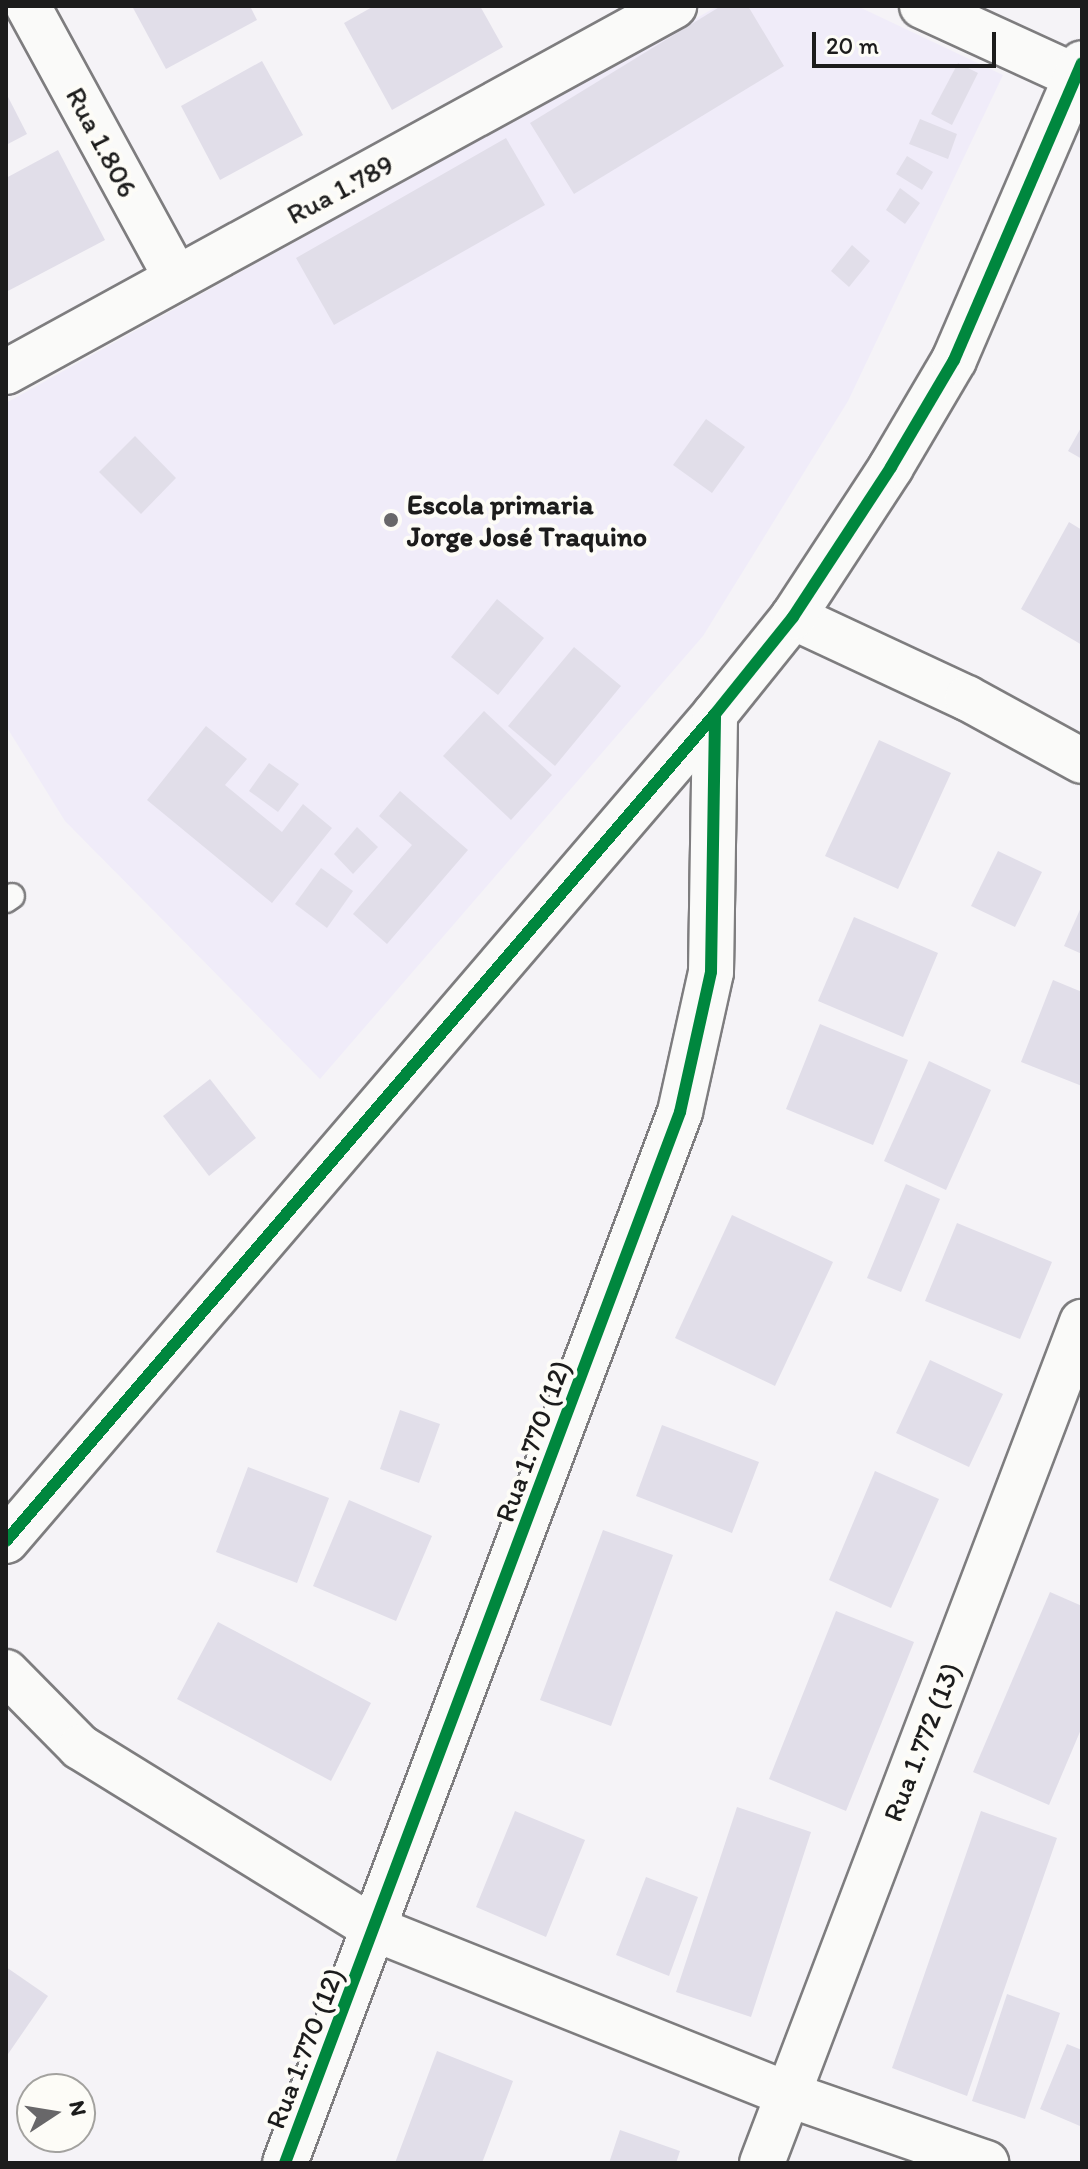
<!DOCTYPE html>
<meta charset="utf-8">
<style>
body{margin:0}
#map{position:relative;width:1088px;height:2169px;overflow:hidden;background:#f5f3f7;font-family:Itim,sans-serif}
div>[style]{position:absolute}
.built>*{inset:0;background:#f0ecf9}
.building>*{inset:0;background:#e1dee9}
.roads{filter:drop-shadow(2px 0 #7e7d7f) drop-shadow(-2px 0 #7e7d7f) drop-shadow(0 2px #7e7d7f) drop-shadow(0 -2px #7e7d7f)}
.lane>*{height:24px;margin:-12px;padding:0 12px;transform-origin:12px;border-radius:12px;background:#fafaf9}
.street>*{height:44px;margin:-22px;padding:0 22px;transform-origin:22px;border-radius:22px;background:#fafaf9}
.secondary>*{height:44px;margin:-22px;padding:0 22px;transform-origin:22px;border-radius:22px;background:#fafaf9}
.cycleway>*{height:12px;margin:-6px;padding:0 6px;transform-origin:6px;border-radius:6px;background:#00873e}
.dots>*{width:22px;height:22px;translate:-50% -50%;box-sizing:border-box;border:4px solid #fdfcf7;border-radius:50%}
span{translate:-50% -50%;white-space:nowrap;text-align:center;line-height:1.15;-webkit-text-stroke:8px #fdfcf7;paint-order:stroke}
.street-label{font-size:28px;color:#1c1c1c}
.poi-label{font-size:28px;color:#1c1c1c;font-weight:700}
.left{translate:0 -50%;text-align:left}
.frame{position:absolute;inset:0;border:8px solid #1c1c1c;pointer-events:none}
.north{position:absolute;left:16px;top:2073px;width:80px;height:80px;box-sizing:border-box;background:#fdfcf7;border:2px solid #a3a29f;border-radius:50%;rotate:78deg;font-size:22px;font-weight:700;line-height:32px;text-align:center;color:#1c1c1c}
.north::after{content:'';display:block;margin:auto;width:28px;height:36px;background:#686769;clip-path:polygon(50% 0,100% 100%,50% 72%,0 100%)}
.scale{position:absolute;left:812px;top:32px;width:184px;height:36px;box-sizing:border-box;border:4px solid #1c1c1c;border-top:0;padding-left:10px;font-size:24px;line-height:28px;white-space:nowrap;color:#1c1c1c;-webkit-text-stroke:6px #fdfcf7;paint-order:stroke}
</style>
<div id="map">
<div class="built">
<i style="clip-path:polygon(718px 6px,857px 6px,1003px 75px,848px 401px,703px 636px,320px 1079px,65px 821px,6px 726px,6px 403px)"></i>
</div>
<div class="building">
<i style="clip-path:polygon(132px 6px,250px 6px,257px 20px,166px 69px)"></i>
<i style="clip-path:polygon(374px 6px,480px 6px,503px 47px,392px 110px,344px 23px)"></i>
<i style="clip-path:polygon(721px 6px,748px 6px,784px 66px,574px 194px,530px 123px)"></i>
<i style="clip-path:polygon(262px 61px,303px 135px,220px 180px,181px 106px)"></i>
<i style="clip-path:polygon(958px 63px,978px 73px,952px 125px,931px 114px)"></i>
<i style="clip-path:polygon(6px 93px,27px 134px,6px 145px)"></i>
<i style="clip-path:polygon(920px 119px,957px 134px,948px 159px,909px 144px)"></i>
<i style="clip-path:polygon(506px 138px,545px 205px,334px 325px,296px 258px)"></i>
<i style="clip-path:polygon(58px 150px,105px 240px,6px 292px,6px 178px)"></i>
<i style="clip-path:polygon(907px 156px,933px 172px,922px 190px,896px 174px)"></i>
<i style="clip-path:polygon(900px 188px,920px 203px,905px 224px,886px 210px)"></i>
<i style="clip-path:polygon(852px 245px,870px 261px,849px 287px,831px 271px)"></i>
<i style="clip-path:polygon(706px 419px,745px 447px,712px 493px,673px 465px)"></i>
<i style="clip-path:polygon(1082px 426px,1082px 459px,1068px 451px)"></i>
<i style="clip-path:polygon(135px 436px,176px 478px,141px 514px,99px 472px)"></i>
<i style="clip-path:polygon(1069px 522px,1082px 530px,1082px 645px,1021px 609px)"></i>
<i style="clip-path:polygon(497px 599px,544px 638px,498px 695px,451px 657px)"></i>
<i style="clip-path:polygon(574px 647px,621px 686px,555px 766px,508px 726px)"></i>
<i style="clip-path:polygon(484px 711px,552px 775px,511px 820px,443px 756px)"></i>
<i style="clip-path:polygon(206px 726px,247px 759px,225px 785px,282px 832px,303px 804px,332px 828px,272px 903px,147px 800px)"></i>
<i style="clip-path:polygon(879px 740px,951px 773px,898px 889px,825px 856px)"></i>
<i style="clip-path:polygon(269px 763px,299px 784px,278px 812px,249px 791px)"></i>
<i style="clip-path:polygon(400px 791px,468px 850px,387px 944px,353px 914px,412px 845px,379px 816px)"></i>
<i style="clip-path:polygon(357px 827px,378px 847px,353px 874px,334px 854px)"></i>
<i style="clip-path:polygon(998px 851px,1042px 872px,1015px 927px,971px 906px)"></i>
<i style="clip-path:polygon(321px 868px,353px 891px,327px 928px,295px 904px)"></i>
<i style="clip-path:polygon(1082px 905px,1082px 954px,1064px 946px)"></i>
<i style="clip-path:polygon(854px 917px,938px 953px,903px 1037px,818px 1001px)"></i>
<i style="clip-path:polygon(1053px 980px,1082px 992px,1082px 1086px,1021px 1062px)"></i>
<i style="clip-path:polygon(820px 1024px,908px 1060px,873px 1145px,786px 1109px)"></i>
<i style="clip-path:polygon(929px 1061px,991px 1090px,946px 1190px,884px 1161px)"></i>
<i style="clip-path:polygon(210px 1079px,256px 1138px,209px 1176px,163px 1116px)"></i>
<i style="clip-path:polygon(906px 1184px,940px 1199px,901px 1292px,867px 1278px)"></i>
<i style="clip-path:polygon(732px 1215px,833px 1262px,775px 1386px,675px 1338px)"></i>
<i style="clip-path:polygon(957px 1223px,1052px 1262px,1020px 1339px,925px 1301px)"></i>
<i style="clip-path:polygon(930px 1360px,1003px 1394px,969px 1467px,896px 1433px)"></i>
<i style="clip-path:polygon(400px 1410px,440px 1424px,419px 1483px,380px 1469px)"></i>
<i style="clip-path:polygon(662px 1425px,759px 1462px,732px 1533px,636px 1496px)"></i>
<i style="clip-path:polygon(248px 1467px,329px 1498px,297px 1583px,216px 1552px)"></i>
<i style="clip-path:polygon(875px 1471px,939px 1499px,891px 1608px,829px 1580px)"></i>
<i style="clip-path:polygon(349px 1500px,432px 1536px,396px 1621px,313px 1586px)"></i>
<i style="clip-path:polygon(603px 1530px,673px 1555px,611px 1726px,540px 1700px)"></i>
<i style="clip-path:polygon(1050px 1592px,1082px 1606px,1082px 1727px,1049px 1805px,973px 1772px)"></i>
<i style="clip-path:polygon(836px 1611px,914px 1642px,846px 1811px,769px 1779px)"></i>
<i style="clip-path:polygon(218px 1622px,371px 1703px,331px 1781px,177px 1699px)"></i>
<i style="clip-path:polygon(737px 1807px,811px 1832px,751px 2017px,676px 1992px)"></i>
<i style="clip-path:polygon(515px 1811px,585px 1840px,546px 1937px,476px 1907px)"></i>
<i style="clip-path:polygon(981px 1811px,1057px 1838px,967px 2096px,892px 2068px)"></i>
<i style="clip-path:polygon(646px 1877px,698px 1897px,669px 1976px,616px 1955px)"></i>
<i style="clip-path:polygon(6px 1967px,48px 1996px,6px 2057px)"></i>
<i style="clip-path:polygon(1007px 1994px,1060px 2013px,1025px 2119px,972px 2101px)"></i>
<i style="clip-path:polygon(1067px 2044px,1082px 2050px,1080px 2126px,1040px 2109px)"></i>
<i style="clip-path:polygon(437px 2051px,513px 2081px,482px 2163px,395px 2163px)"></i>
<i style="clip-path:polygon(620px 2130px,680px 2151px,676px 2163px,609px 2163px)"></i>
</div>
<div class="roads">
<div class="lane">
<i style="left:6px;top:900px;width:7px;rotate:-34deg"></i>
</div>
<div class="street">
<i style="left:28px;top:6px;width:310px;rotate:61.4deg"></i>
<i style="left:922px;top:6px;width:170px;rotate:24.6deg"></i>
<i style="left:6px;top:372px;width:762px;rotate:-28.72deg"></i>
<i style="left:793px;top:617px;width:192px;rotate:25deg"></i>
<i style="left:967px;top:698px;width:131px;rotate:28.7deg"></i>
<i style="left:6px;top:1672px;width:105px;rotate:45.4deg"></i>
<i style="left:80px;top:1747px;width:347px;rotate:31.7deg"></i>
<i style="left:375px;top:1929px;width:444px;rotate:21.8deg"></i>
<i style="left:787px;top:2094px;width:211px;rotate:19.1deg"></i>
<i style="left:285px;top:2163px;width:1123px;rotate:-69.4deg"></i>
<i style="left:680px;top:1112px;width:143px;rotate:-77.5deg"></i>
<i style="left:711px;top:972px;width:258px;rotate:-89.1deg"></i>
<i style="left:762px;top:2163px;width:900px;rotate:-69.17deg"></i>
</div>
<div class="secondary">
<i style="left:6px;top:1541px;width:1089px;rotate:-49.39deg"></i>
<i style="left:715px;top:714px;width:124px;rotate:-51.2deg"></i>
<i style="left:793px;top:617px;width:179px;rotate:-56.8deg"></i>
<i style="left:891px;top:467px;width:124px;rotate:-59.5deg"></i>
<i style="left:954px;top:360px;width:323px;rotate:-66.7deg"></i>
</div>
</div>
<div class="cycleway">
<i style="left:6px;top:1541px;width:1089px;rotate:-49.39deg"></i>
<i style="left:715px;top:714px;width:124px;rotate:-51.2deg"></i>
<i style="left:793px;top:617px;width:179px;rotate:-56.8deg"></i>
<i style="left:891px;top:467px;width:124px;rotate:-59.5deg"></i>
<i style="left:954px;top:360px;width:323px;rotate:-66.7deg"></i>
<i style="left:285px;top:2163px;width:1123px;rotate:-69.4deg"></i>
<i style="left:680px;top:1112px;width:143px;rotate:-77.5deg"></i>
<i style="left:711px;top:972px;width:258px;rotate:-89.1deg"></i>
</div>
<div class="dots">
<i style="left:391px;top:520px;background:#686769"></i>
</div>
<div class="street-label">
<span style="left:102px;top:142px;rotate:62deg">Rua 1.806</span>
<span style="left:340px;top:189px;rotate:-28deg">Rua 1.789</span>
<span style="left:532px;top:1441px;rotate:-70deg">Rua 1.770 (12)</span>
<span style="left:921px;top:1742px;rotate:-69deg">Rua 1.772 (13)</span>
<span style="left:304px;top:2048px;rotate:-69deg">Rua 1.770 (12)</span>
</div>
<div class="poi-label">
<span class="left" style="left:407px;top:520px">Escola primaria<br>Jorge José Traquino</span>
</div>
<div class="frame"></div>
<div class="north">N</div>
<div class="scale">20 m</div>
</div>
